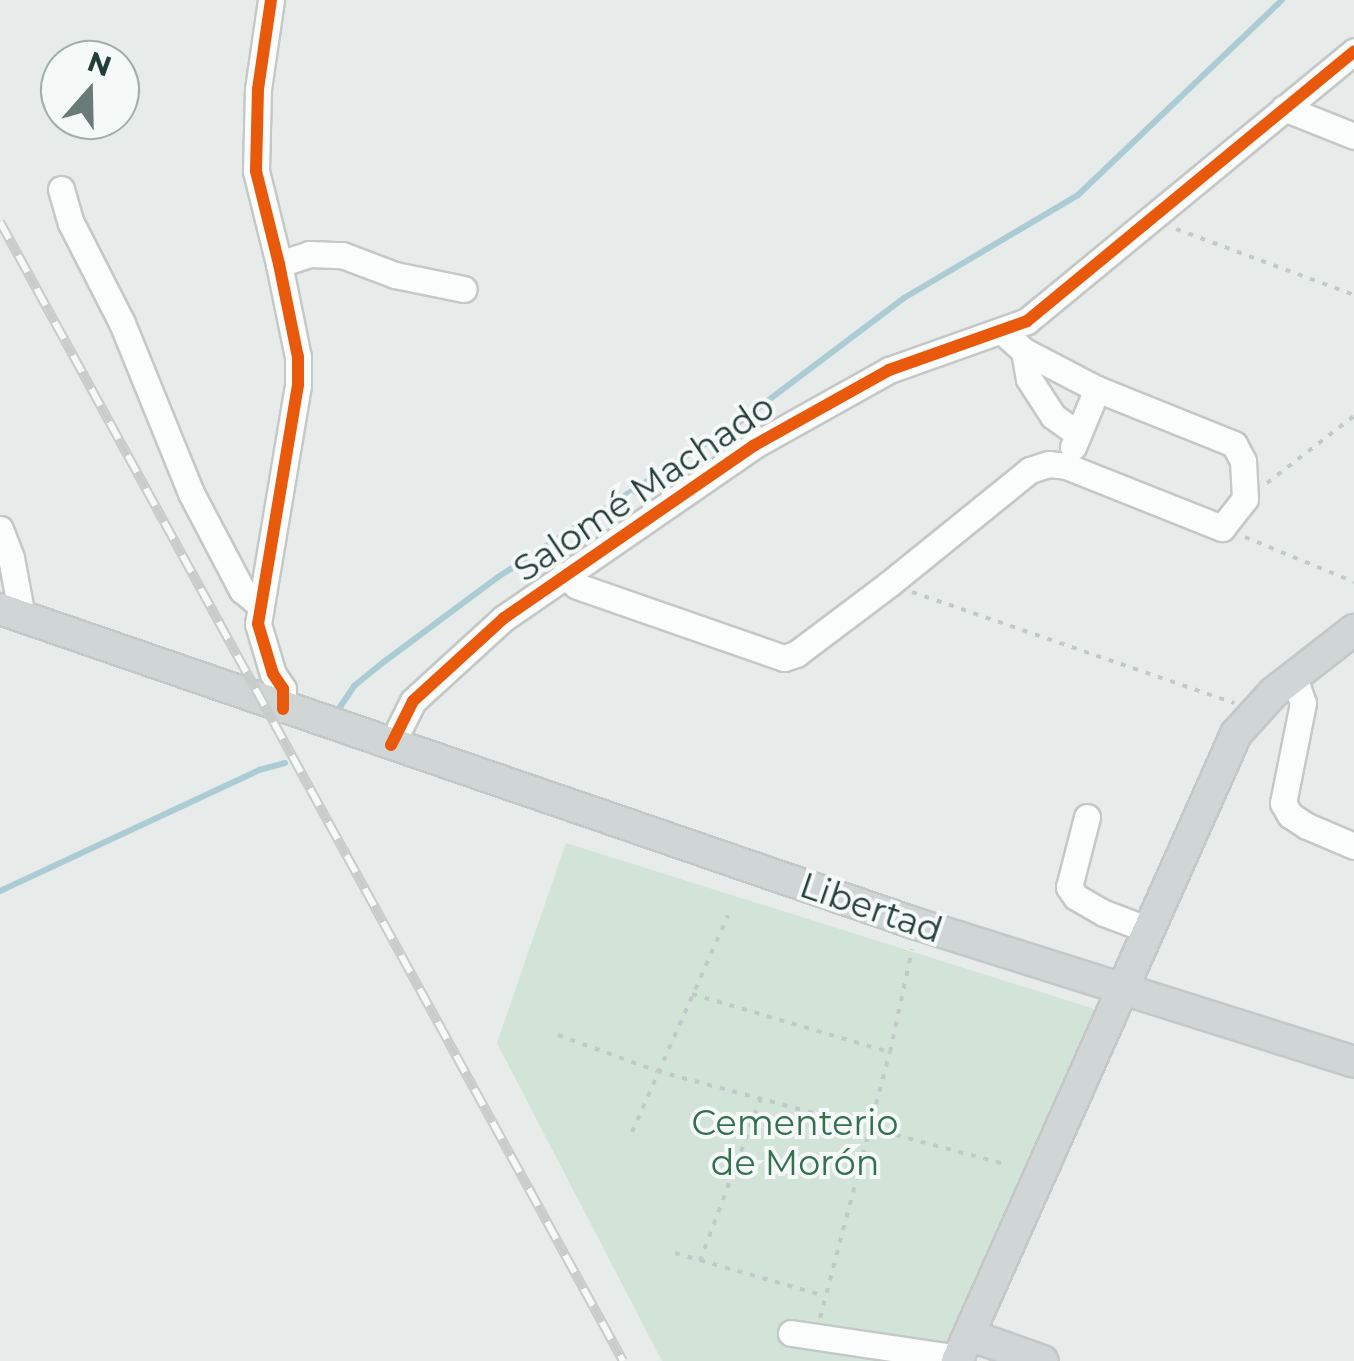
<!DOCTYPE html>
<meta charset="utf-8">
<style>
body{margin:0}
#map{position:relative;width:1354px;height:1361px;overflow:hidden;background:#e7ebe9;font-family:Montserrat,sans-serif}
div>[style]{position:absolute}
.green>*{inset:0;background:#d2e3d8}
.stream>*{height:6px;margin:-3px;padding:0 3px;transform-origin:3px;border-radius:3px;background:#acccd5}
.path>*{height:4px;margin-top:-2px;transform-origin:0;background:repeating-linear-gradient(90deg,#c2cac9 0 5px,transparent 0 13px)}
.roads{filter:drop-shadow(2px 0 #c4c8c6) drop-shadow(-2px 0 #c4c8c6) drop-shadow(0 2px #c4c8c6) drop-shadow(0 -2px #c4c8c6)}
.minor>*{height:25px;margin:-12.5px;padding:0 12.5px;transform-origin:12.5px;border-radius:12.5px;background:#fbfcfc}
.major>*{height:30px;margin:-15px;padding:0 15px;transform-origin:15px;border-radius:15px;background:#cfd6d5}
.rail>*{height:10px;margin-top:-5px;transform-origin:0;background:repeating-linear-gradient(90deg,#f5f9f7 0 19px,#c8ccca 0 38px);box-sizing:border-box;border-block:2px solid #c8ccca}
.cycleway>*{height:12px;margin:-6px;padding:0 6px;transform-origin:6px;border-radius:6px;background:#e8590c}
span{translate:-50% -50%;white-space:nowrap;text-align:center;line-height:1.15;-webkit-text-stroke:8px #f5f9f7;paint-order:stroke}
.street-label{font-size:35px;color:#253d39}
.park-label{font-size:35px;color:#337050}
.north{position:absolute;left:40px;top:40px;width:100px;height:100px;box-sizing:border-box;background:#f5f9f7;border:2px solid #a2aeab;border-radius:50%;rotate:20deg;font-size:28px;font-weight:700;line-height:40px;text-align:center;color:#253d39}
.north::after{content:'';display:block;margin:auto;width:35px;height:45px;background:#697a77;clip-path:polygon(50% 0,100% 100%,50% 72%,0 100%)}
</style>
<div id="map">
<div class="green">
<i style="clip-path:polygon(566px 843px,1101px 1011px,947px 1361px,662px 1361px,497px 1043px)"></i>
</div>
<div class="stream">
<i style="left:338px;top:710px;width:29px;rotate:-56deg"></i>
<i style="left:354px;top:686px;width:40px;rotate:-39deg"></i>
<i style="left:385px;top:661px;width:141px;rotate:-36.6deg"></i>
<i style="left:498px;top:577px;width:285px;rotate:-32.7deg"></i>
<i style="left:738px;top:423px;width:208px;rotate:-37deg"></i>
<i style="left:904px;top:298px;width:202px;rotate:-30.6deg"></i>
<i style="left:1078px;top:195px;width:282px;rotate:-43.7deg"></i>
<i style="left:0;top:891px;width:286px;rotate:-25deg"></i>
<i style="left:259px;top:770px;width:27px;rotate:-15deg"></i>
</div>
<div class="path">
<i style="left:1176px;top:229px;width:190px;rotate:20.3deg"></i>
<i style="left:1267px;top:483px;width:110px;rotate:-37.6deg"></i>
<i style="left:1245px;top:537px;width:118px;rotate:22.4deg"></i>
<i style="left:912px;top:592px;width:341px;rotate:19deg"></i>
<i style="left:692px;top:994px;width:205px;rotate:16.4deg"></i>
<i style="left:558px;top:1035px;width:105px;rotate:20deg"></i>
<i style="left:657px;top:1071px;width:362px;rotate:15deg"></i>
<i style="left:632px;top:1132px;width:237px;rotate:-66.1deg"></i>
<i style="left:675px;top:1253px;width:156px;rotate:16deg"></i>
<i style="left:700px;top:1261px;width:174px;rotate:-69.5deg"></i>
<i style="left:820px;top:1318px;width:275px;rotate:-75.3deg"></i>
<i style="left:890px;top:1052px;width:105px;rotate:-77.9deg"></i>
</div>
<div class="roads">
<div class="minor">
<i style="left:271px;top:0;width:90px;rotate:98.3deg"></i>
<i style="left:258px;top:89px;width:82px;rotate:91.4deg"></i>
<i style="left:256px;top:171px;width:96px;rotate:76.1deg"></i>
<i style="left:279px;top:264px;width:95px;rotate:78.5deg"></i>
<i style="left:298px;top:357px;width:28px;rotate:90deg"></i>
<i style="left:298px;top:385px;width:242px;rotate:99.5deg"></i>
<i style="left:258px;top:624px;width:52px;rotate:73.3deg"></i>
<i style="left:273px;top:674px;width:18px;rotate:56deg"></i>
<i style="left:283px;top:689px;width:20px;rotate:90deg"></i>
<i style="left:1284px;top:108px;width:75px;rotate:21.8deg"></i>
<i style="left:61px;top:189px;width:35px;rotate:74deg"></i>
<i style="left:71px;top:223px;width:112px;rotate:63deg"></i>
<i style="left:122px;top:323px;width:183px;rotate:67.9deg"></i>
<i style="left:191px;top:493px;width:110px;rotate:62.3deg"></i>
<i style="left:242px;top:590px;width:23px;rotate:40deg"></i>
<i style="left:279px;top:264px;width:32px;rotate:-18deg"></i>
<i style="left:309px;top:254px;width:33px;rotate:2deg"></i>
<i style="left:342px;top:255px;width:57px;rotate:20.7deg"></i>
<i style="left:395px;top:275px;width:70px;rotate:11.5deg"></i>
<i style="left:1024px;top:351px;width:28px;rotate:80deg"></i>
<i style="left:1029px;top:379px;width:44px;rotate:57deg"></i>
<i style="left:1053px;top:416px;width:31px;rotate:36deg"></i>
<i style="left:1073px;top:447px;width:63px;rotate:-67.5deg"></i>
<i style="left:0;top:529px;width:31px;rotate:69deg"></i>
<i style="left:11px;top:558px;width:59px;rotate:79.3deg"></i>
<i style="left:564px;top:575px;width:17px;rotate:40deg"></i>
<i style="left:577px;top:586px;width:219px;rotate:19.2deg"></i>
<i style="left:784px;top:658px;width:13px;rotate:-18deg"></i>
<i style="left:796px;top:654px;width:116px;rotate:-37deg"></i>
<i style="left:889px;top:584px;width:181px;rotate:-39deg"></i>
<i style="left:1030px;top:470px;width:19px;rotate:-18deg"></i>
<i style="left:1048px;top:464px;width:18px;rotate:6deg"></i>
<i style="left:1066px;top:466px;width:168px;rotate:21.7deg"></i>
<i style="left:1222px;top:528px;width:37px;rotate:-52deg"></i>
<i style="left:1245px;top:499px;width:38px;rotate:-93deg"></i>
<i style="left:1243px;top:461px;width:19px;rotate:-118deg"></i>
<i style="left:1234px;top:444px;width:148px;rotate:-158.1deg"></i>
<i style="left:1097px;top:389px;width:82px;rotate:-152.5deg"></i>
<i style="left:1024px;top:351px;width:28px;rotate:-138deg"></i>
<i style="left:1294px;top:676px;width:28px;rotate:72deg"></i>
<i style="left:1303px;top:703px;width:102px;rotate:101.3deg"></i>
<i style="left:1283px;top:803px;width:14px;rotate:60deg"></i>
<i style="left:1290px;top:815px;width:20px;rotate:33deg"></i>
<i style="left:1307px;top:826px;width:51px;rotate:23.1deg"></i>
<i style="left:391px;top:745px;width:49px;rotate:-63.4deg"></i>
<i style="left:413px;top:701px;width:123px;rotate:-42.4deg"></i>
<i style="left:504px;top:618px;width:303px;rotate:-34.6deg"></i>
<i style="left:753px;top:446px;width:156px;rotate:-29.2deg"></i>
<i style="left:889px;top:370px;width:146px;rotate:-19.5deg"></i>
<i style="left:1027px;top:321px;width:424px;rotate:-39.5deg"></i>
<i style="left:1087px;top:817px;width:72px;rotate:104.4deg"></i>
<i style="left:1069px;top:887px;width:12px;rotate:55deg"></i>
<i style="left:1076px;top:897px;width:32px;rotate:30deg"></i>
<i style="left:1104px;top:913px;width:48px;rotate:20.7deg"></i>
<i style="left:791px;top:1333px;width:169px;rotate:8.5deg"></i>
</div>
<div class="major">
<i style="left:0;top:609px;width:970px;rotate:18.96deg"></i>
<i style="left:917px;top:924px;width:458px;rotate:17.5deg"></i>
<i style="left:969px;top:1335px;width:78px;rotate:19.4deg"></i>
<i style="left:957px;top:1361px;width:686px;rotate:-66.01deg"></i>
<i style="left:1236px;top:734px;width:55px;rotate:-47.9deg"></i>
<i style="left:1273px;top:693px;width:103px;rotate:-37.9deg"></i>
</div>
</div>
<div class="rail">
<i style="left:0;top:222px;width:1298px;rotate:61.32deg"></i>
</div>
<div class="cycleway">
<i style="left:271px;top:0;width:90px;rotate:98.3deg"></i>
<i style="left:258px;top:89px;width:82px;rotate:91.4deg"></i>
<i style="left:256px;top:171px;width:96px;rotate:76.1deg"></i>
<i style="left:279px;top:264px;width:95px;rotate:78.5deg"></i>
<i style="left:298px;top:357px;width:28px;rotate:90deg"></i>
<i style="left:298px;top:385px;width:242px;rotate:99.5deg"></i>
<i style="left:258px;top:624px;width:52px;rotate:73.3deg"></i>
<i style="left:273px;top:674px;width:18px;rotate:56deg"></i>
<i style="left:283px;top:689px;width:20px;rotate:90deg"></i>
<i style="left:391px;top:745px;width:49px;rotate:-63.4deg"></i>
<i style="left:413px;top:701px;width:123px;rotate:-42.4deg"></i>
<i style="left:504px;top:618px;width:303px;rotate:-34.6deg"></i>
<i style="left:753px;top:446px;width:156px;rotate:-29.2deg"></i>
<i style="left:889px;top:370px;width:146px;rotate:-19.5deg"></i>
<i style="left:1027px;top:321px;width:424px;rotate:-39.5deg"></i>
</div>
<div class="street-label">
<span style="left:644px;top:488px;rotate:-34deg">Salomé Machado</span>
<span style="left:871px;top:908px;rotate:19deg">Libertad</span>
</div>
<div class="park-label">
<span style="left:795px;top:1143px">Cementerio<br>de Morón</span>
</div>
<div class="north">N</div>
</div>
